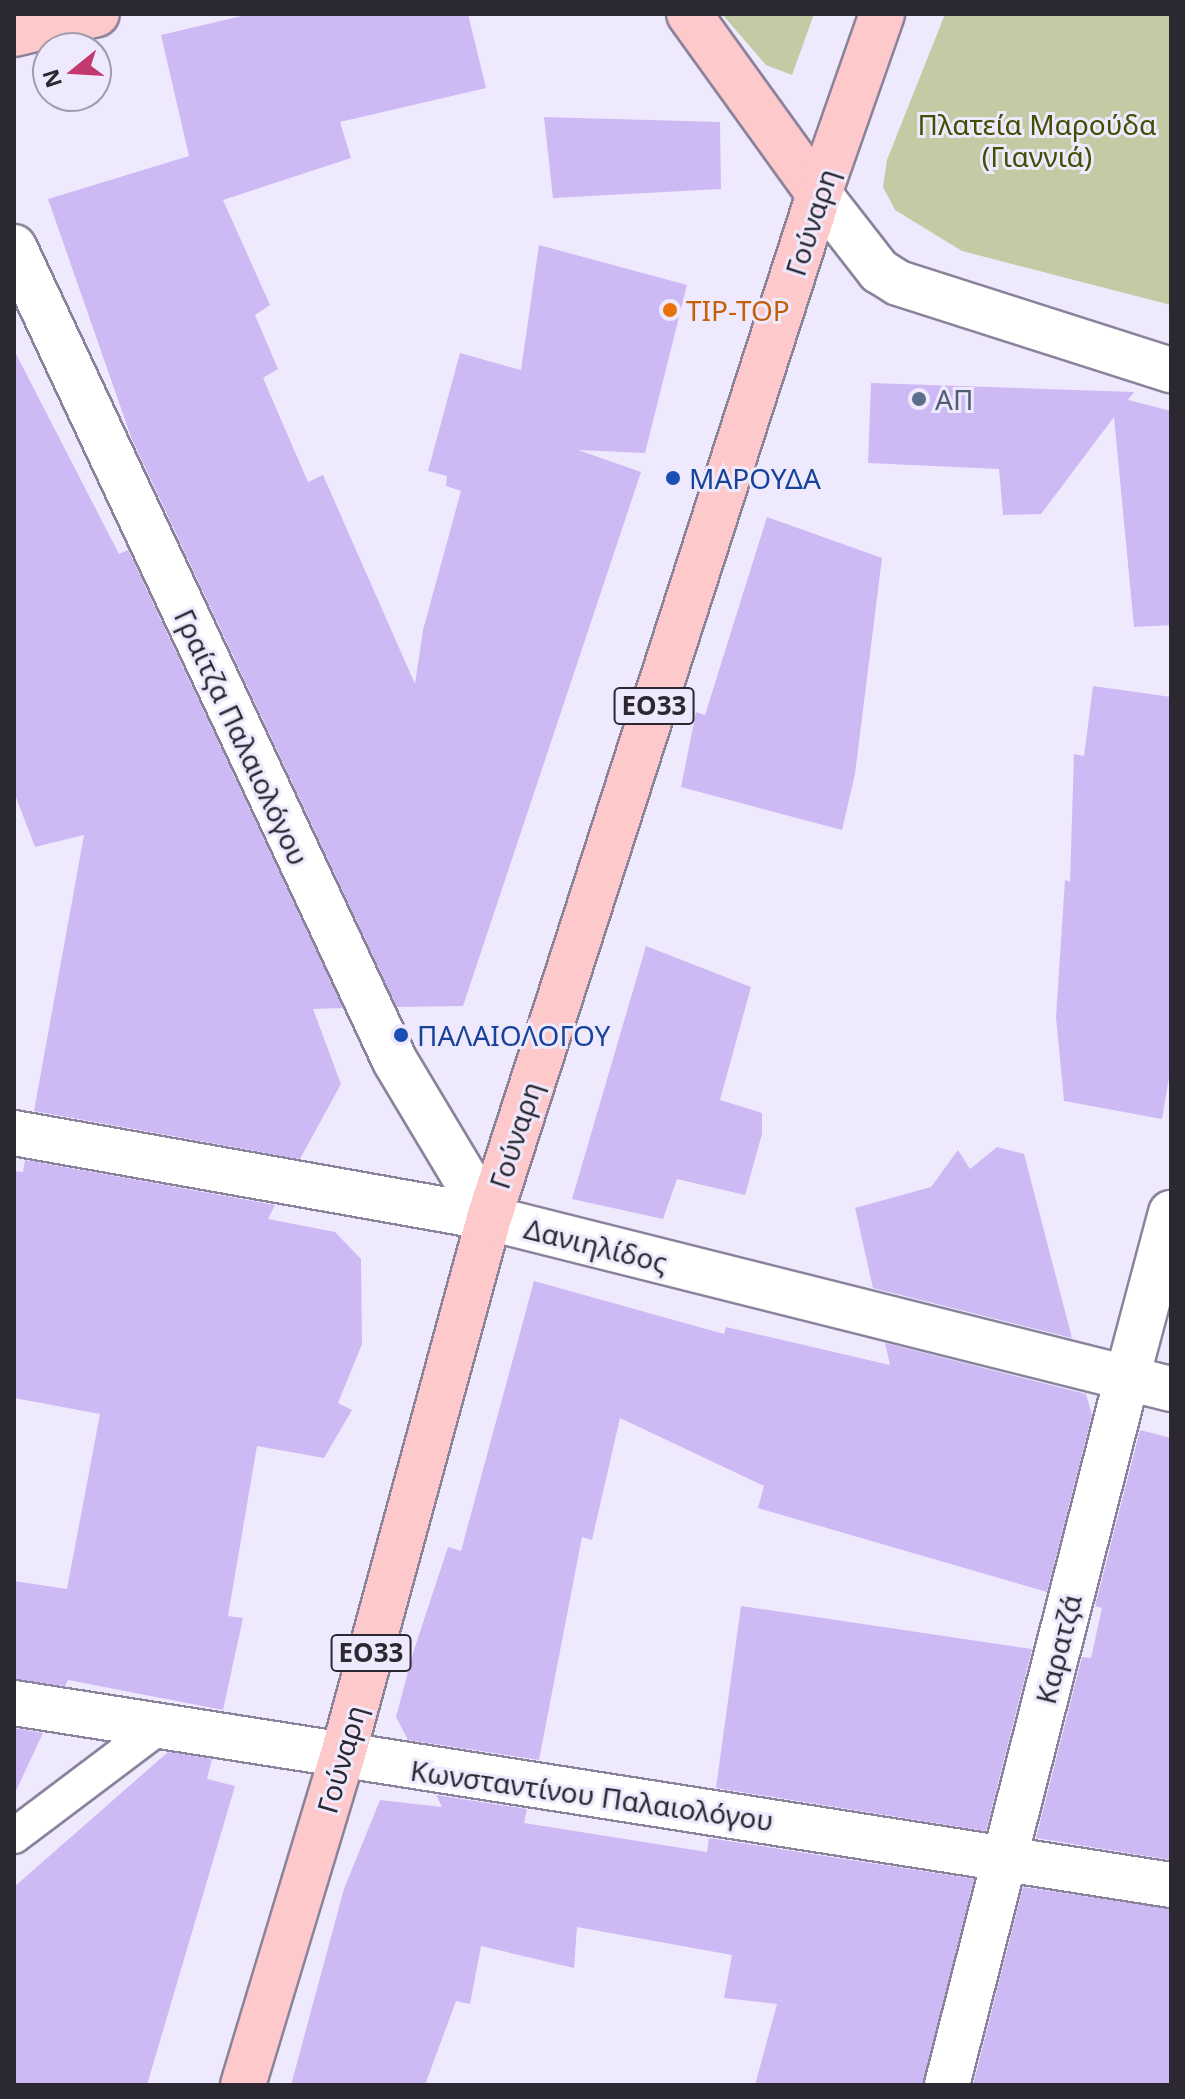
<!DOCTYPE html>
<meta charset="utf-8">
<style>
body{margin:0}
#map{position:relative;width:1185px;height:2099px;overflow:hidden;background:#efe9fe;font-family:"Noto Sans",sans-serif}
div>[style]{position:absolute}
.green>*{inset:0;background:#c2cba4}
.building>*{inset:0;background:#cdbaf5}
.roads{filter:drop-shadow(2px 0 #8a839b) drop-shadow(-2px 0 #8a839b) drop-shadow(0 2px #8a839b) drop-shadow(0 -2px #8a839b)}
.service>*{height:34px;margin:-17px;padding:0 17px;transform-origin:17px;border-radius:17px;background:#fff}
.minor>*{height:44px;margin:-22px;padding:0 22px;transform-origin:22px;border-radius:22px;background:#fff}
.tertiary>*{height:44px;margin:-22px;padding:0 22px;transform-origin:22px;border-radius:22px;background:#fff}
.primary>*{height:44px;margin:-22px;padding:0 22px;transform-origin:22px;border-radius:22px;background:#fdc9cb}
.dots>*{width:22px;height:22px;translate:-50% -50%;box-sizing:border-box;border:4px solid #efe9fe;border-radius:50%}
span{translate:-50% -50%;white-space:nowrap;text-align:center;line-height:1.15;-webkit-text-stroke:6px #efe9fe;paint-order:stroke}
.shield-label span{padding:2px 6px;background:#efe9fe;border:2px solid;border-radius:6px;-webkit-text-stroke-width:0}
.shield-label{font-size:26px;color:#2b2832;font-weight:700}
.park-label{font-size:28px;color:#444e03}
.street-label{font-size:28px;color:#2b2832}
.food-label{font-size:28px;color:#c56008}
.left{translate:0 -50%;text-align:left}
.service-label{font-size:28px;color:#4e5e75}
.transit-label{font-size:28px;color:#164399}
.frame{position:absolute;inset:0;border:16px solid #2b2832;pointer-events:none}
.north{position:absolute;left:32px;top:32px;width:80px;height:80px;box-sizing:border-box;background:#efe9fe;border:2px solid #a19cac;border-radius:50%;rotate:252deg;font-size:22px;font-weight:700;line-height:32px;text-align:center;color:#2b2832}
.north::after{content:'';display:block;margin:auto;width:28px;height:36px;background:#c3386e;clip-path:polygon(50% 0,100% 100%,50% 72%,0 100%)}
</style>
<div id="map">
<div class="green">
<i style="clip-path:polygon(722px 14px,814px 14px,792px 75px,766px 65px)"></i>
<i style="clip-path:polygon(945px 14px,1171px 14px,1171px 305px,962px 251px,895px 210px,883px 187px,887px 160px)"></i>
</div>
<div class="building">
<i style="clip-path:polygon(250px 14px,468px 14px,486px 88px,340px 122px,351px 158px,223px 200px,270px 305px,255px 315px,278px 369px,263px 378px,308px 482px,323px 475px,415px 684px,423px 630px,461px 491px,446px 486px,447px 476px,428px 471px,460px 353px,521px 370px,539px 245px,687px 285px,645px 453px,578px 450px,641px 472px,463px 1006px,397px 1007px,131px 437px,48px 199px,189px 156px,161px 35px)"></i>
<i style="clip-path:polygon(544px 117px,720px 122px,721px 189px,553px 198px)"></i>
<i style="clip-path:polygon(14px 350px,119px 554px,128px 550px,343px 1008px,313px 1009px,341px 1084px,300px 1159px,34px 1111px,84px 835px,35px 847px,14px 792px)"></i>
<i style="clip-path:polygon(871px 383px,1134px 392px,1128px 400px,1171px 411px,1171px 625px,1134px 627px,1114px 417px,1041px 514px,1003px 515px,999px 469px,868px 463px)"></i>
<i style="clip-path:polygon(767px 517px,882px 558px,855px 774px,842px 830px,681px 787px,696px 712px,705px 715px)"></i>
<i style="clip-path:polygon(1093px 686px,1171px 697px,1171px 1066px,1162px 1119px,1064px 1101px,1056px 1017px,1065px 880px,1070px 882px,1074px 754px,1084px 756px)"></i>
<i style="clip-path:polygon(646px 946px,751px 987px,720px 1100px,762px 1113px,762px 1134px,745px 1195px,677px 1179px,663px 1219px,572px 1199px)"></i>
<i style="clip-path:polygon(997px 1147px,1024px 1154px,1072px 1338px,873px 1288px,855px 1208px,931px 1187px,958px 1150px,970px 1169px)"></i>
<i style="clip-path:polygon(25px 1160px,275px 1205px,268px 1219px,335px 1232px,361px 1259px,362px 1344px,338px 1403px,352px 1410px,324px 1458px,257px 1446px,228px 1616px,243px 1618px,223px 1710px,68px 1680px,65px 1686px,14px 1679px,14px 1581px,67px 1589px,100px 1414px,14px 1398px,14px 1171px,23px 1172px)"></i>
<i style="clip-path:polygon(534px 1281px,724px 1334px,726px 1327px,890px 1365px,885px 1343px,1086px 1394px,1092px 1415px,1047px 1592px,758px 1508px,764px 1486px,620px 1418px,592px 1540px,582px 1537px,539px 1760px,408px 1740px,396px 1717px,413px 1653px,448px 1547px,461px 1551px)"></i>
<i style="clip-path:polygon(1140px 1430px,1171px 1438px,1171px 1860px,1036px 1838px,1082px 1657px,1091px 1658px,1102px 1608px,1095px 1606px)"></i>
<i style="clip-path:polygon(741px 1606px,1032px 1649px,986px 1831px,716px 1788px)"></i>
<i style="clip-path:polygon(14px 1728px,43px 1733px,14px 1795px)"></i>
<i style="clip-path:polygon(168px 1752px,212px 1759px,207px 1779px,235px 1786px,147px 2085px,14px 2085px,14px 1887px)"></i>
<i style="clip-path:polygon(436px 1795px,527px 1809px,524px 1823px,707px 1852px,709px 1838px,974px 1879px,923px 2085px,755px 2085px,777px 2004px,724px 1998px,732px 1955px,577px 1927px,574px 1968px,481px 1946px,470px 2004px,456px 2001px,425px 2085px,291px 2085px,344px 1889px,380px 1800px,442px 1807px)"></i>
<i style="clip-path:polygon(1023px 1887px,1171px 1909px,1171px 2085px,973px 2085px)"></i>
</div>
<div class="roads">
<div class="service">
<i style="left:14px;top:1836px;width:183px;rotate:-37deg"></i>
</div>
<div class="minor">
<i style="left:819px;top:194px;width:98px;rotate:52.1deg"></i>
<i style="left:879px;top:271px;width:22px;rotate:32deg"></i>
<i style="left:898px;top:283px;width:287px;rotate:17.7deg"></i>
<i style="left:14px;top:247px;width:899px;rotate:64.92deg"></i>
<i style="left:395px;top:1061px;width:183px;rotate:59.1deg"></i>
<i style="left:947px;top:2085px;width:730px;rotate:-75.72deg"></i>
</div>
<div class="tertiary">
<i style="left:14px;top:1133px;width:483px;rotate:10.1deg"></i>
<i style="left:489px;top:1218px;width:703px;rotate:14.08deg"></i>
<i style="left:1127px;top:1378px;width:171px;rotate:-75.1deg"></i>
<i style="left:14px;top:1703px;width:1171px;rotate:8.94deg"></i>
</div>
<div class="primary">
<i style="left:689px;top:14px;width:222px;rotate:54.2deg"></i>
<i style="left:14px;top:34px;width:85px;rotate:-13.5deg"></i>
<i style="left:243px;top:2085px;width:342px;rotate:-73.2deg"></i>
<i style="left:342px;top:1758px;width:560px;rotate:-74.77deg"></i>
<i style="left:489px;top:1218px;width:1076px;rotate:-72.14deg"></i>
<i style="left:819px;top:194px;width:191px;rotate:-70.7deg"></i>
</div>
</div>
<div class="dots">
<i style="left:670px;top:310px;background:#e8710a"></i>
<i style="left:919px;top:399px;background:#5c6f8a"></i>
<i style="left:673px;top:478px;background:#1a4fb4"></i>
<i style="left:401px;top:1035px;background:#1a4fb4"></i>
</div>
<div class="shield-label">
<span style="left:654px;top:706px">ΕΟ33</span>
<span style="left:371px;top:1653px">ΕΟ33</span>
</div>
<div class="park-label">
<span style="left:1037px;top:140px">Πλατεία Μαρούδα<br>(Γιαννιά)</span>
</div>
<div class="street-label">
<span style="left:811px;top:222px;rotate:-72deg">Γούναρη</span>
<span style="left:242px;top:737px;rotate:65deg">Γραίτζα Παλαιολόγου</span>
<span style="left:515px;top:1135px;rotate:-72deg">Γούναρη</span>
<span style="left:596px;top:1245px;rotate:14deg">Δανιηλίδος</span>
<span style="left:1058px;top:1649px;rotate:-76deg">Καρατζά</span>
<span style="left:341px;top:1759px;rotate:-74deg">Γούναρη</span>
<span style="left:592px;top:1795px;rotate:8deg">Κωνσταντίνου Παλαιολόγου</span>
</div>
<div class="food-label">
<span class="left" style="left:686px;top:310px">TIP-TOP</span>
</div>
<div class="service-label">
<span class="left" style="left:935px;top:399px">ΑΠ</span>
</div>
<div class="transit-label">
<span class="left" style="left:689px;top:478px">ΜΑΡΟΥΔΑ</span>
<span class="left" style="left:417px;top:1035px">ΠΑΛΑΙΟΛΟΓΟΥ</span>
</div>
<div class="frame"></div>
<div class="north">N</div>
</div>
